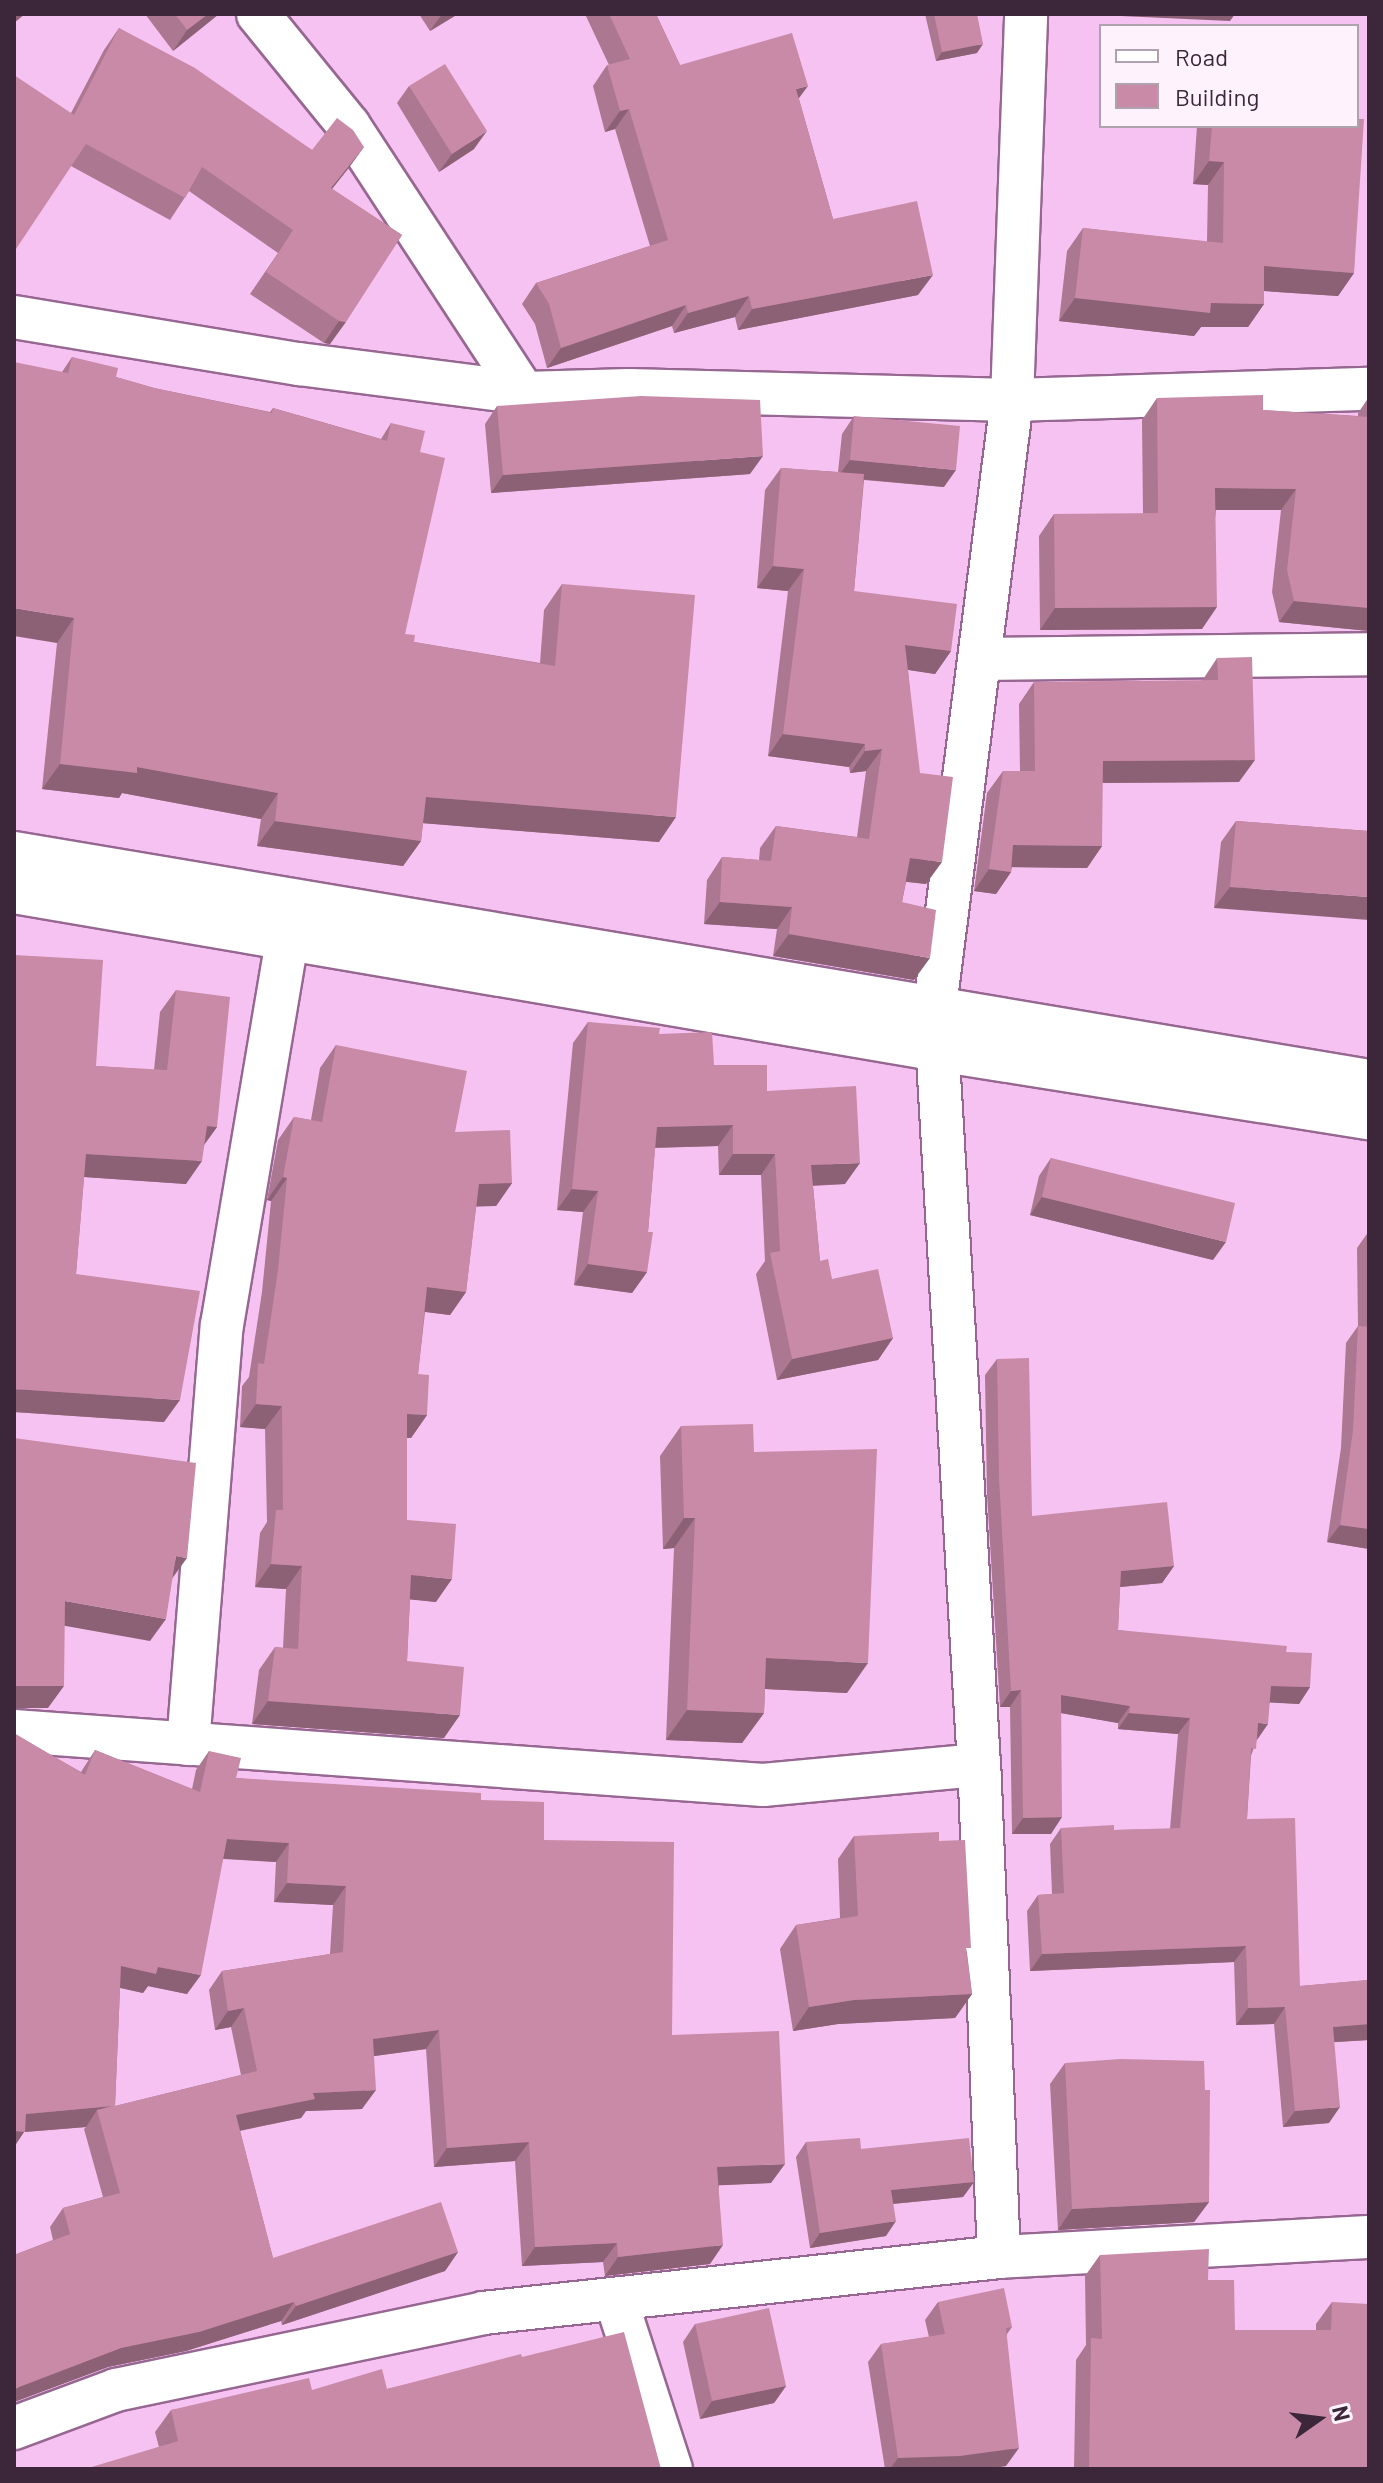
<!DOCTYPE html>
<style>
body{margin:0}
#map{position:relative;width:1383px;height:2483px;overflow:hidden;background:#f6c2f1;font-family:Barlow,sans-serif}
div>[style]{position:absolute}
.roads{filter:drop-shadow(2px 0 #966791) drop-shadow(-2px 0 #966791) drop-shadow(0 2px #966791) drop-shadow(0 -2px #966791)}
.street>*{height:42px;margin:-21px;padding:0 21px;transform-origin:21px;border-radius:21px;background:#fff}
.wall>*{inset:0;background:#ac7790}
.shaded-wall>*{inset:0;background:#8c6175}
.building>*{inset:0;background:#c88aa7}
span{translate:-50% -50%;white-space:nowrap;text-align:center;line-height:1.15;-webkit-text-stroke:6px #fef3fc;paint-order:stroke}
.frame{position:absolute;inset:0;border:16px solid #3b2739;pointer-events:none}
.legend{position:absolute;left:1099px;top:24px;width:260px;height:104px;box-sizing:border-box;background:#fef3fc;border:2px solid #b0a1ae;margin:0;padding:10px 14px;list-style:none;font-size:24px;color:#3b2739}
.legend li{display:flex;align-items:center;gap:16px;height:40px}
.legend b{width:40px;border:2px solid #b0a1ae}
.north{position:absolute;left:1279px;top:2379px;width:80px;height:80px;-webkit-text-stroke:6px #fef3fc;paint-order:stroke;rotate:76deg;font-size:22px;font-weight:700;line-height:32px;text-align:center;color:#3b2739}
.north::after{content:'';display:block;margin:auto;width:28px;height:36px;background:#3b2739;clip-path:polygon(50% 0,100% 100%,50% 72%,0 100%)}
</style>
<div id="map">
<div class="roads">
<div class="street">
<i style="left:258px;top:14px;width:144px;rotate:50.9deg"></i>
<i style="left:349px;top:126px;width:319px;rotate:56.8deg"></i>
<i style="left:14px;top:317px;width:289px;rotate:9.4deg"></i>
<i style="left:299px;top:364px;width:227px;rotate:7.3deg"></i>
<i style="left:524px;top:393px;width:105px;rotate:-1.6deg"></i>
<i style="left:629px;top:390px;width:383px;rotate:1.5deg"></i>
<i style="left:1012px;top:400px;width:357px;rotate:-1.8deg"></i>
<i style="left:981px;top:659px;width:388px;rotate:-0.7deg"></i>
<i style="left:14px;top:853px;width:1374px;rotate:9.55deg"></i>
<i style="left:14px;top:892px;width:937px;rotate:9.7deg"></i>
<i style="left:938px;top:1050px;width:436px;rotate:9deg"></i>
<i style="left:14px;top:1731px;width:751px;rotate:4.12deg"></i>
<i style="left:763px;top:1785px;width:217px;rotate:-5.3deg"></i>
<i style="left:188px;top:1744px;width:420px;rotate:-85.4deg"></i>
<i style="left:222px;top:1325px;width:391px;rotate:-80.4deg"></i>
<i style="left:287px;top:939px;width:28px;rotate:-71deg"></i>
<i style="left:999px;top:2257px;width:492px;rotate:-92.3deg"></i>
<i style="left:979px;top:1765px;width:760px;rotate:-93.32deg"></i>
<i style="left:935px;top:1006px;width:611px;rotate:-82.76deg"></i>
<i style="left:1012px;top:400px;width:386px;rotate:-87.9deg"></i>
<i style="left:616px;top:2300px;width:178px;rotate:72deg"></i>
<i style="left:14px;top:2428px;width:109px;rotate:-20.4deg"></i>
<i style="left:116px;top:2390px;width:375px;rotate:-11.8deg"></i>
<i style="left:483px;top:2313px;width:519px;rotate:-6.19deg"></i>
<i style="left:999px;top:2257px;width:371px;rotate:-3.1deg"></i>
</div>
</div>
<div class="wall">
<i style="clip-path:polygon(145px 14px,219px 14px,173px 51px)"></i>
<i style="clip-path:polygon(419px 14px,458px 14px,430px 31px)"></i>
<i style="clip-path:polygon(585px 14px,656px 14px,680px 65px,799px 99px,833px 219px,918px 295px,738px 330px,735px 317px,674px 333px,672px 326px,547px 368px,535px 324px,522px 304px,536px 283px,650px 246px,615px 129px,605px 132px,593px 86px,607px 65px,609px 65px)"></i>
<i style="clip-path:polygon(925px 14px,977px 14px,977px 53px,936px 61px)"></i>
<i style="clip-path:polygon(119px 28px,312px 150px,364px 147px,332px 189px,402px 235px,330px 344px,324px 343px,250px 294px,278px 253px,189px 191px,170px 220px,71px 166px,71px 113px,104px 50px)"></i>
<i style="clip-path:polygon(409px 86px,474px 149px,439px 172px,397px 103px)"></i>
<i style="clip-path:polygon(1197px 126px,1357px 126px,1354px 273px,1338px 296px,1264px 291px,1264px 304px,1248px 327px,1201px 327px,1194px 336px,1059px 321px,1067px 251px,1083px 228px,1207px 242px,1208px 185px,1193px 184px)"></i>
<i style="clip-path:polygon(72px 357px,116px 377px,154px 388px,270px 412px,273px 408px,381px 439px,391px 423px,420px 452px,405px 634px,414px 642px,540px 663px,544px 610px,562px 584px,659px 842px,423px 823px,421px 841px,403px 866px,257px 846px,261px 819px,122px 793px,119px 798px,42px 789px,57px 643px,62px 372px)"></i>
<i style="clip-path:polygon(1369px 397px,1369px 631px,1279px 622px,1272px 592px,1281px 510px,1216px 510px,1202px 629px,1040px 630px,1039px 536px,1054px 514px,1143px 514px,1142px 420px,1157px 398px,1263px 410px,1358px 416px,1358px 413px)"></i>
<i style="clip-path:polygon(497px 406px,750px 474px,491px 493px,485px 424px)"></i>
<i style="clip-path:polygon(854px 416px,944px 487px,864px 480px,854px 591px,951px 651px,935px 674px,908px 670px,926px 884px,906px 882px,902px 902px,914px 980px,773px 956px,777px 929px,704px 924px,707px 880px,722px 857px,759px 860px,760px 848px,776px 826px,857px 837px,866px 771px,850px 773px,849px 767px,768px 756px,788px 591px,757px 588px,765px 490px,781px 468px,838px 472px,842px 434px)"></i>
<i style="clip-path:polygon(1217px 658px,1239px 782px,1102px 783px,1102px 846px,1087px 868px,1012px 867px,1011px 872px,996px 894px,974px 891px,987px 793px,1003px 771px,1020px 771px,1019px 704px,1034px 682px,1202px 681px)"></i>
<i style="clip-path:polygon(1236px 821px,1369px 831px,1214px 908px,1221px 842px)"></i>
<i style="clip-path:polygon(176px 990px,217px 1127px,204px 1145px,186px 1184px,84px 1177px,76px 1274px,164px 1422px,14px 1412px,96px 1066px,154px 1070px,160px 1012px)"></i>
<i style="clip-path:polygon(588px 1022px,659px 1034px,714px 1065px,767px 1091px,845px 1184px,813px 1186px,820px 1261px,832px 1279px,893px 1338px,878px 1360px,777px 1380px,756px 1274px,765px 1261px,761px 1175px,719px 1175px,718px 1146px,655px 1148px,648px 1232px,647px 1272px,632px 1293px,574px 1285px,583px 1212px,557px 1210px,573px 1043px)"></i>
<i style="clip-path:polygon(336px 1045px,455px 1132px,512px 1183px,496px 1206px,476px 1206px,466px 1292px,450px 1315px,425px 1312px,418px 1374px,427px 1415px,411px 1438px,407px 1438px,407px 1520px,436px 1602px,410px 1599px,407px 1661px,444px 1738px,252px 1724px,259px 1670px,275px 1647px,283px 1648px,286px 1589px,255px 1587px,260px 1533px,267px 1522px,265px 1429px,240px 1427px,242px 1386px,249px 1377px,262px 1292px,271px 1201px,267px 1200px,278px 1140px,294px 1117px,311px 1120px,320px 1068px)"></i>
<i style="clip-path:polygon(1051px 1158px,1213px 1260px,1030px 1215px,1039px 1176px)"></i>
<i style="clip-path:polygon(1369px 1231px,1369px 1549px,1327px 1542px,1341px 1448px,1346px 1343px,1358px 1326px,1357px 1248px)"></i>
<i style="clip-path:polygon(997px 1359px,1032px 1516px,1174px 1566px,1162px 1583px,1120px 1587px,1118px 1630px,1286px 1652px,1310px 1687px,1299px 1704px,1270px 1702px,1251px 1756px,1247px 1819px,1300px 1986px,1369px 1980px,1369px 2040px,1334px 2042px,1329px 2123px,1283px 2127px,1274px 2024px,1236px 2025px,1234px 1962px,1030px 1971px,1027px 1911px,1038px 1895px,1052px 1894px,1050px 1844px,1061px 1828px,1114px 1830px,1170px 1829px,1178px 1734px,1118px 1729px,1118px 1723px,1061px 1713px,1051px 1834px,1012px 1834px,1010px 1707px,1000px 1707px,987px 1494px,985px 1375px)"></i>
<i style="clip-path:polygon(681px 1426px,754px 1452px,847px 1693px,765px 1689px,764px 1713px,742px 1743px,666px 1740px,674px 1548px,663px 1549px,660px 1456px)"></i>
<i style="clip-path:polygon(1369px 1568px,1369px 1684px,1367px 1684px)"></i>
<i style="clip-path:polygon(evenodd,14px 1734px,81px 1772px,95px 1750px,192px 1789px,196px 1770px,209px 1751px,236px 1778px,481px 1800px,544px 1840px,672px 2035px,771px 2183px,719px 2185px,710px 2264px,605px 2276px,603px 2262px,522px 2266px,515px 2161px,434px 2167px,426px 2049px,374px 2056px,362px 2109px,306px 2111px,301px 2118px,240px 2131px,273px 2258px,458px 2252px,445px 2271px,282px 2325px,281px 2321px,186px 2351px,108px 2367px,14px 2402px,14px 2255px,53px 2240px,50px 2227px,63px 2208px,103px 2197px,84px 2129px,86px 2127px,24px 2132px,14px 2147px,14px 1734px,223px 1859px,276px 1862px,274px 1902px,333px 1905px,330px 1954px,222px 1971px,209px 1990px,215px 2030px,231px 2027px,241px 2075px,115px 2106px,120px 1988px,143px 1993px,148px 1986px,187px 1994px,223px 1859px)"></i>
<i style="clip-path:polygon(854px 1836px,939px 1841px,967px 1953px,972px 1994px,955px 2018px,838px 2024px,793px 2031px,780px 1949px,796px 1925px,840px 1918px,838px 1859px)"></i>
<i style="clip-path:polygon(1065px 2063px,1209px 2202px,1194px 2222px,1058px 2230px,1050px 2084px)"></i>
<i style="clip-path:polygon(806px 2142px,861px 2149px,974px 2182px,963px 2197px,893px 2204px,886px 2236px,810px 2248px,796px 2157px)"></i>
<i style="clip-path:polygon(1100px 2255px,1208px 2280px,1235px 2330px,1316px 2330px,1316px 2324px,1332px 2302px,1369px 2469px,1074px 2469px,1076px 2360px,1086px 2345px,1085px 2276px)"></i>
<i style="clip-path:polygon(938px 2302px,1012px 2327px,1007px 2334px,1006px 2466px,985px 2469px,885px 2469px,868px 2362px,881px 2344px,929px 2337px,925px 2320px)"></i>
<i style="clip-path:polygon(695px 2324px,786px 2386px,774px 2403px,700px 2419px,683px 2342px)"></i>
<i style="clip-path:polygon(522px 2357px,159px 2447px,155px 2432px,171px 2410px,312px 2390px,387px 2389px)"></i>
</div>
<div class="shaded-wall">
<i style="clip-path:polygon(14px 14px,25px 14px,14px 23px)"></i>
<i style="clip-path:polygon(208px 14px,219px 14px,173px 51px,187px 30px)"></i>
<i style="clip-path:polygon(442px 14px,458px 14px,430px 31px)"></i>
<i style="clip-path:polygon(1077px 14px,1235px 14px,1230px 21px)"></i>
<i style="clip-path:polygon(983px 44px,977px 53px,936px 61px,942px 52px)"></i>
<i style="clip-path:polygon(808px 86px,793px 106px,796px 89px)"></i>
<i style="clip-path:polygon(629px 109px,615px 129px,605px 132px,620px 111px)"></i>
<i style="clip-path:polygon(487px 131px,474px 149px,439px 172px,452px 154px)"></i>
<i style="clip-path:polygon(364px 147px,348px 169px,315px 210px,331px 188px)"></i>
<i style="clip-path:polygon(1209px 161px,1224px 162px,1208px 185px,1193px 184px)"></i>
<i style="clip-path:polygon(1264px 266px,1354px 273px,1338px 296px,1248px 290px)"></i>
<i style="clip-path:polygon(933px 275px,918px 295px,738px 330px,752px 309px)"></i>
<i style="clip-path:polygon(749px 296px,735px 317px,674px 333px,688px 313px)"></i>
<i style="clip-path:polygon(1075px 298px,1211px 303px,1264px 304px,1248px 327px,1201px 327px,1194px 336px,1059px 321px)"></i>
<i style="clip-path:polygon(686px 305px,672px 326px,547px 368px,561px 348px)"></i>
<i style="clip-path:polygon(339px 321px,346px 322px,330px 344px,324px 343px)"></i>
<i style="clip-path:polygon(763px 456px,750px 474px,491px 493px,503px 475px)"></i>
<i style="clip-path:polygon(850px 460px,956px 470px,944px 487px,838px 477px)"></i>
<i style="clip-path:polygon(1215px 488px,1296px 489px,1281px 510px,1200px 510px)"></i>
<i style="clip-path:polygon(773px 566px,804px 569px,788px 591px,757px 588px)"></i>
<i style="clip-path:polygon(1294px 601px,1369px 608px,1369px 631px,1279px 622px)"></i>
<i style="clip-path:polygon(1217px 607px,1202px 629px,1040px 630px,1055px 608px)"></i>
<i style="clip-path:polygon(14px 608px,74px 618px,57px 643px,14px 636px)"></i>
<i style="clip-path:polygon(905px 645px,951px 651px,935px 674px,890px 667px)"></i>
<i style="clip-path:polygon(783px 734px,865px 744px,849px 767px,768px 756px)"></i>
<i style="clip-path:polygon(882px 749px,866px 771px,850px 773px,865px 751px)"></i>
<i style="clip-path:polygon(1255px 760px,1239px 782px,1087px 783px,1103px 761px)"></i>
<i style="clip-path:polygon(60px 764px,137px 767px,278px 793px,261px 819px,122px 793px,119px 798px,42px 789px)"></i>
<i style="clip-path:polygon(426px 797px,676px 817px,659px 842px,408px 822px)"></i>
<i style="clip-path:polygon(275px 821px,421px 841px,403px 866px,257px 846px)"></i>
<i style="clip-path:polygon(1013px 845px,1102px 846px,1087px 868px,998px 867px)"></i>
<i style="clip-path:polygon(910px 858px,942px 862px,926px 884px,894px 880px)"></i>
<i style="clip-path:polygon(989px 869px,1011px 872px,996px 894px,974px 891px)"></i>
<i style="clip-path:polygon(1230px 887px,1369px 897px,1369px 920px,1214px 908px)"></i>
<i style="clip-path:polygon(720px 902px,792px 907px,777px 929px,704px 924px)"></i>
<i style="clip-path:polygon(789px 934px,930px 958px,914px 980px,773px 956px)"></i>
<i style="clip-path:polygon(733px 1125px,718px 1146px,642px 1148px,657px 1127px)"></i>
<i style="clip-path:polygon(207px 1126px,217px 1127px,201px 1149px)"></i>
<i style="clip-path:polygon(86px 1154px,202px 1161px,186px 1184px,70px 1176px)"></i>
<i style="clip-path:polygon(733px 1154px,775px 1154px,761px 1175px,719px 1175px)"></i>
<i style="clip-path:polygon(860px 1163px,845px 1184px,796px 1186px,811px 1165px)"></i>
<i style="clip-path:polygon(283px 1177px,287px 1178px,271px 1201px,267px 1200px)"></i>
<i style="clip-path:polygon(512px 1183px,496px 1206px,463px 1207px,479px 1184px)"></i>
<i style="clip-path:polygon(572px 1189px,598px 1191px,583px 1212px,557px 1210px)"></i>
<i style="clip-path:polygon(1042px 1197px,1226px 1242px,1213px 1260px,1030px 1215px)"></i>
<i style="clip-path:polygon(588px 1264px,647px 1272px,632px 1293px,574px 1285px)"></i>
<i style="clip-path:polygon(427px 1287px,466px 1292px,450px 1315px,411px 1310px)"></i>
<i style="clip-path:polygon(893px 1338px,878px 1360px,777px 1380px,792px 1359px)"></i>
<i style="clip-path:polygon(14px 1389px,180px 1400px,164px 1422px,14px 1412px)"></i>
<i style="clip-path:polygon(256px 1404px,282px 1406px,265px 1429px,240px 1427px)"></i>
<i style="clip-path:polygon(407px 1414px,427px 1415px,411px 1438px,391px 1437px)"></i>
<i style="clip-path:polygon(684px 1518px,695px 1518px,674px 1548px,663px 1549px)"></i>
<i style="clip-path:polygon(1340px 1525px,1369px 1529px,1369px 1549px,1327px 1542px)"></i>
<i style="clip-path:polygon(176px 1556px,187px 1558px,171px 1580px)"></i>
<i style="clip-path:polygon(271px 1564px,302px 1566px,286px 1589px,255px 1587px)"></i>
<i style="clip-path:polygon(1174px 1566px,1162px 1583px,1109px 1588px,1121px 1571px)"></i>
<i style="clip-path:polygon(411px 1575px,452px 1579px,436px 1602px,395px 1598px)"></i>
<i style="clip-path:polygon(65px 1601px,166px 1619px,150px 1641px,49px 1623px)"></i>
<i style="clip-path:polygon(766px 1658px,868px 1663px,847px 1693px,745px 1688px)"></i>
<i style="clip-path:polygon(14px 1686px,64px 1686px,48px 1708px,14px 1708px)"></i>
<i style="clip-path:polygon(1271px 1686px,1310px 1687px,1299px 1704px,1260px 1702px)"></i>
<i style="clip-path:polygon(1021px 1690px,1010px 1707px,1000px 1707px,1011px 1691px)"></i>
<i style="clip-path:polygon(1061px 1695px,1130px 1706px,1118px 1723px,1049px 1711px)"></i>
<i style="clip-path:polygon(268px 1701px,460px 1715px,444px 1738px,252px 1724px)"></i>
<i style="clip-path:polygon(687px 1710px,764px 1713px,742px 1743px,666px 1740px)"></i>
<i style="clip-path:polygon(1129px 1713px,1190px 1718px,1178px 1734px,1118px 1729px)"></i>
<i style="clip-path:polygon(1258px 1723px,1268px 1724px,1257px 1740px)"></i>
<i style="clip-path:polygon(1062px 1817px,1051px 1834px,1012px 1834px,1023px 1818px)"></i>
<i style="clip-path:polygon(227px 1839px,289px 1843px,276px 1862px,214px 1858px)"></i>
<i style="clip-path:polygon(287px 1883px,346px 1886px,333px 1905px,274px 1902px)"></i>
<i style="clip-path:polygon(1246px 1946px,1234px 1962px,1030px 1971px,1042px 1954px)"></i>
<i style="clip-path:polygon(121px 1966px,158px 1967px,201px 1975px,187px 1994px,148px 1986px,143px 1993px,108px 1985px)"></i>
<i style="clip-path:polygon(972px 1994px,955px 2018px,838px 2024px,793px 2031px,809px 2007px,854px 2000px)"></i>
<i style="clip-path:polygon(1285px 2007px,1274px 2024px,1236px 2025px,1248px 2008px)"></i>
<i style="clip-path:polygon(244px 2008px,231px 2027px,215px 2030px,228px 2011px)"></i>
<i style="clip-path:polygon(1369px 2024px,1369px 2040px,1321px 2043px,1333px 2027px)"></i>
<i style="clip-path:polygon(439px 2030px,426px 2049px,360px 2058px,373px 2039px)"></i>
<i style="clip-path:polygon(376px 2090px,362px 2109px,306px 2111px,301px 2118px,223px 2134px,236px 2115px,313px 2093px)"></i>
<i style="clip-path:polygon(113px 2106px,97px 2110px,86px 2127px,24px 2132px,14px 2147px,14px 2131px,26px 2114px)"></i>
<i style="clip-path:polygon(1340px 2107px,1329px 2123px,1283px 2127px,1295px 2111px)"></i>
<i style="clip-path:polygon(529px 2142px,515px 2161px,434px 2167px,447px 2148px)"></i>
<i style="clip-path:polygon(785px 2164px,771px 2183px,704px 2186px,717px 2167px)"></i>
<i style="clip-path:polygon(974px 2182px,963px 2197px,881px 2205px,891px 2190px)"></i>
<i style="clip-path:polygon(1209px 2202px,1194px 2222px,1058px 2230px,1072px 2209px)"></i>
<i style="clip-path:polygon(896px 2221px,886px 2236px,810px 2248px,820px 2233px)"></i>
<i style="clip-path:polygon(617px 2243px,603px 2262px,522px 2266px,535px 2247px)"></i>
<i style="clip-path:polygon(723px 2245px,710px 2264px,605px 2276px,618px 2257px)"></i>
<i style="clip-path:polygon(458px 2252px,445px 2271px,282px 2325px,296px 2306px)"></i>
<i style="clip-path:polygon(294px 2302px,281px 2321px,186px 2351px,108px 2367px,14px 2402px,14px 2390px,19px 2387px,121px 2348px)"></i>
<i style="clip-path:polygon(786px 2386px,774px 2403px,700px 2419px,712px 2401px)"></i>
<i style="clip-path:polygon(1019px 2448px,1006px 2466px,985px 2469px,890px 2469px,898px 2458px)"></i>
</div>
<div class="building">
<i style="clip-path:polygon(175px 14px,208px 14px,187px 30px)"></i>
<i style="clip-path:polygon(609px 14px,656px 14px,680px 65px,792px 33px,808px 86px,796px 89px,833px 219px,917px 201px,933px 275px,752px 309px,749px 296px,688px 313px,686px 305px,561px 348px,549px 304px,536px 283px,668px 240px,629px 109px,620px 111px,607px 65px,630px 59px)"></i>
<i style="clip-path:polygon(934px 14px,977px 14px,983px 44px,942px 52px)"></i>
<i style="clip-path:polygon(119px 28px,195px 68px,312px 150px,337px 118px,353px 130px,364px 147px,331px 188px,402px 235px,346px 322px,339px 321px,266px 272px,293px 230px,202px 167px,185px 198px,86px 144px,14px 252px,14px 75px,74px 115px)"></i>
<i style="clip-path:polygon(445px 64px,487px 131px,452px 154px,409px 86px)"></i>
<i style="clip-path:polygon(1357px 119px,1364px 119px,1354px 273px,1264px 266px,1264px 304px,1211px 303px,1210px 313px,1075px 298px,1083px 228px,1223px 243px,1224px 162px,1209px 161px,1212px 126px,1357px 126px)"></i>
<i style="clip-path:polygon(72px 357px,118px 368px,116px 377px,154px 388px,272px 413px,273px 408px,387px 441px,391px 423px,425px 431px,420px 452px,445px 458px,405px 634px,415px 635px,414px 642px,555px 666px,562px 584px,695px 595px,676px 817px,426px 797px,421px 841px,275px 821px,278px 793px,137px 767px,137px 773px,60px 764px,74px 618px,14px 608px,14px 362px,68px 373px)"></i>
<i style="clip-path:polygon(1263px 395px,1263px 410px,1369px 417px,1369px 608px,1294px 601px,1287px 570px,1296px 489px,1215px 488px,1217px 607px,1055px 608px,1054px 514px,1158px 513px,1157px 398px)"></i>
<i style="clip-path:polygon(641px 396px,760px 400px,763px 456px,503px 475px,497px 406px)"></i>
<i style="clip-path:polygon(854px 416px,960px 426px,956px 470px,850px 460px)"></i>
<i style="clip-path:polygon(781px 468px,864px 474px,854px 591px,957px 604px,951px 651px,905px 645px,920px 773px,953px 777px,942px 862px,910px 858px,902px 902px,936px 910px,930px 958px,789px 934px,792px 907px,720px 902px,722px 857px,771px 861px,776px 826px,869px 839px,882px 749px,865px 751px,865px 744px,783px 734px,804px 569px,773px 566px)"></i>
<i style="clip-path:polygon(1252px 657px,1255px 760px,1103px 761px,1102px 846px,1013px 845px,1011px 872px,989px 869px,1003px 771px,1035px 771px,1034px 682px,1218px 680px,1217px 658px)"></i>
<i style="clip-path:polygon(1236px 821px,1369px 831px,1369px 897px,1230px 887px)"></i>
<i style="clip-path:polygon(14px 955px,103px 960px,96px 1066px,167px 1070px,176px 990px,230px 997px,217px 1127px,207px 1126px,202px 1161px,86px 1154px,76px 1274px,200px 1291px,180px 1400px,14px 1389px)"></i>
<i style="clip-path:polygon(588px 1022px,660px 1028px,659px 1034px,712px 1032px,714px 1065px,767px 1065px,767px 1091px,856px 1086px,860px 1163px,811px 1165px,820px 1261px,828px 1259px,832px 1279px,878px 1269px,893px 1338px,792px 1359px,770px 1253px,780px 1251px,775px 1154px,733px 1154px,733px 1125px,657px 1127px,648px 1232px,653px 1232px,647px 1272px,588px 1264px,598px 1191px,572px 1189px)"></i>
<i style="clip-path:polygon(336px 1045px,467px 1071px,455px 1132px,510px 1130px,512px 1183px,479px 1184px,466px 1292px,427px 1287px,418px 1374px,429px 1375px,427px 1415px,407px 1414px,407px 1520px,456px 1524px,452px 1579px,411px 1575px,407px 1661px,464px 1667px,460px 1715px,268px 1701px,275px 1647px,298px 1649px,302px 1566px,271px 1564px,276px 1510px,283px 1510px,282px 1406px,256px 1404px,258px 1363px,264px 1364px,278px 1270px,287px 1178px,283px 1177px,294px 1117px,322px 1122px)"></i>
<i style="clip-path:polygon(1051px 1158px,1235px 1203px,1226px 1242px,1042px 1197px)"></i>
<i style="clip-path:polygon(1358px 1326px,1369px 1327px,1369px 1529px,1340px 1525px,1353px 1430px)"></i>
<i style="clip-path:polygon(1029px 1358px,1032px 1516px,1167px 1502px,1174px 1566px,1121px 1571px,1118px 1630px,1287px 1646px,1286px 1652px,1312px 1653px,1310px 1687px,1271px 1686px,1268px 1724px,1258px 1723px,1256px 1749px,1251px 1748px,1247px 1819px,1295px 1818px,1300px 1986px,1369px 1980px,1369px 2024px,1333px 2027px,1340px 2107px,1295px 2111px,1285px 2007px,1248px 2008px,1246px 1946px,1042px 1954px,1038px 1895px,1064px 1893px,1061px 1828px,1114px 1825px,1114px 1830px,1180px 1828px,1190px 1718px,1129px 1713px,1130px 1706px,1061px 1695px,1062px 1817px,1023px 1818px,1021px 1690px,1011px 1691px,999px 1478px,997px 1359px)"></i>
<i style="clip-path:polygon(753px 1424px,754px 1452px,877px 1449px,868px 1663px,766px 1658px,764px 1713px,687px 1710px,695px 1518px,684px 1518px,681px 1426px)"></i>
<i style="clip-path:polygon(14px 1438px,196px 1463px,187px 1558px,176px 1556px,166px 1619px,65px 1601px,64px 1686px,14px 1686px)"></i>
<i style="clip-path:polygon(evenodd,14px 1733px,85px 1775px,95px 1750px,200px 1792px,209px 1751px,241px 1758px,236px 1778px,481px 1793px,481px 1800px,544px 1802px,544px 1840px,674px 1842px,672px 2035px,779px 2031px,785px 2164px,717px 2167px,723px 2245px,618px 2257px,617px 2243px,535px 2247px,529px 2142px,447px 2148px,439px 2030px,373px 2039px,376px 2090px,313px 2093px,315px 2099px,236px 2115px,273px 2258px,441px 2202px,458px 2252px,296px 2306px,294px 2302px,199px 2332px,121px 2348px,19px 2387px,14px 2390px,14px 2255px,70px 2234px,63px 2208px,120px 2193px,97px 2110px,113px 2106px,26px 2114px,25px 2132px,14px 2131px,14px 1733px,227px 1839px,289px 1843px,287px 1883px,346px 1886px,343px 1952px,222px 1971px,228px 2011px,244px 2008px,257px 2071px,115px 2106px,121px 1966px,156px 1974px,158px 1967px,201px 1975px,227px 1839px)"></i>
<i style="clip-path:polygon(939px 1832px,939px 1841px,965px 1840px,971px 1948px,966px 1948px,972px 1994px,854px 2000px,809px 2007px,796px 1925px,858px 1916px,854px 1836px)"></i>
<i style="clip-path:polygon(1120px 2059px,1204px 2061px,1205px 2090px,1210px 2090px,1209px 2202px,1072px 2209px,1065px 2063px)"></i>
<i style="clip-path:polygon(860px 2138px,861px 2149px,969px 2138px,974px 2182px,891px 2190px,896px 2221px,820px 2233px,806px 2142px)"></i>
<i style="clip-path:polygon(1209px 2249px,1208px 2280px,1234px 2280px,1235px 2330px,1331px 2330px,1332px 2302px,1369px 2304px,1369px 2469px,1083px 2469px,1089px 2468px,1091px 2338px,1102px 2339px,1100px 2255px)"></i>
<i style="clip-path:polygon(1004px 2288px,1012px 2327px,1006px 2328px,1019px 2448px,960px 2456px,898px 2458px,881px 2344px,945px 2334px,938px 2302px)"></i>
<i style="clip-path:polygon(769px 2308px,786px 2386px,712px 2401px,695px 2324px)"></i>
<i style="clip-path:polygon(624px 2332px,661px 2469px,85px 2469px,178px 2441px,171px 2410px,309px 2378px,312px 2390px,382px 2369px,387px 2389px,521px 2354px,522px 2357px)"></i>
</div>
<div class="frame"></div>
<ul class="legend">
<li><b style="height:10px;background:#fff"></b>Road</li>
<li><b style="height:22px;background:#c88aa7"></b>Building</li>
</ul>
<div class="north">N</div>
</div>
